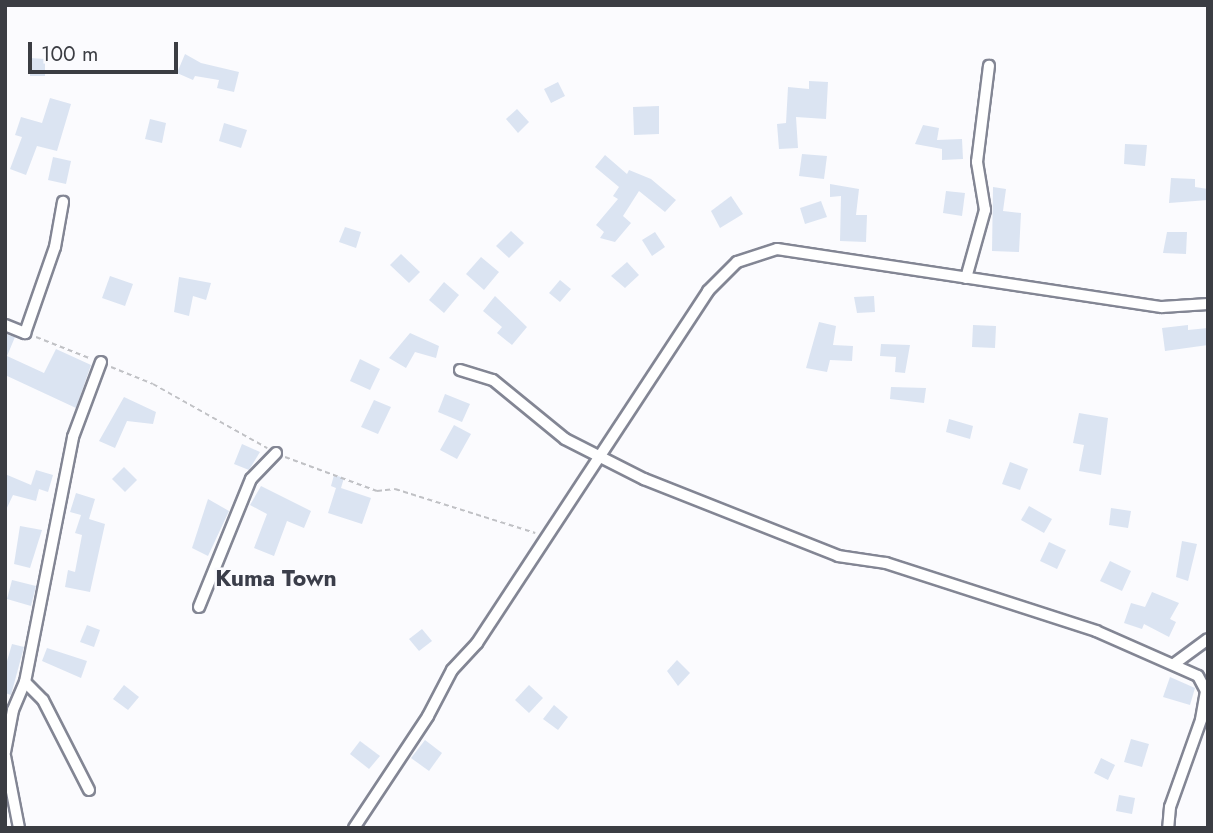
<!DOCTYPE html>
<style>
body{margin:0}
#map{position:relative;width:1213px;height:833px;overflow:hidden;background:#fbfbfe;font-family:Jost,sans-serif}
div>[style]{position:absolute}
.building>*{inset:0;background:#dbe4f2}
.path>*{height:2px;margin-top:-1px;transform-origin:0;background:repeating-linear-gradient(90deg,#c0c1c5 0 5px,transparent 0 8.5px)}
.roads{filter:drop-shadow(2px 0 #838694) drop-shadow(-2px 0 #838694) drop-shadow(0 2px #838694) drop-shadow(0 -2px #838694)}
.street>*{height:10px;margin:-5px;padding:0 5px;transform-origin:5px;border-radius:5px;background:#fff}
span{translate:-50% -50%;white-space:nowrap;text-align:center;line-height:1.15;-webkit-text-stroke:5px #fbfbfe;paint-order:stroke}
.neighbourhood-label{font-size:23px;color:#3b3e4a;font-weight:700}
.frame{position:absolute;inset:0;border:7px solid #3b3d43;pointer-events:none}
.scale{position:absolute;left:28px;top:42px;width:150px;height:32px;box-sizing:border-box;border:4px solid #3b3d43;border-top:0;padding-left:9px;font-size:21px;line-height:24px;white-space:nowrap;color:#3b3d43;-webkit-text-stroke:5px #fbfbfe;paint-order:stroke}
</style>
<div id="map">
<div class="building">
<i style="clip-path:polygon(185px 54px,201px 63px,239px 72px,234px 92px,217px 88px,219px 80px,195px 76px,193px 80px,177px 73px)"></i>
<i style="clip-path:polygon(30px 58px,45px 59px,45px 76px,30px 76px)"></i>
<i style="clip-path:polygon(809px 81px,828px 82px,826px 119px,796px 117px,798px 148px,779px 149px,777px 124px,786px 123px,788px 87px,809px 89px)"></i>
<i style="clip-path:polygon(558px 82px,565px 96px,551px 103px,544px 89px)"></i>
<i style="clip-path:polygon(50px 98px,71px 104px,57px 151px,37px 146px,26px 175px,10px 169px,22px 137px,15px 135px,21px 117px,42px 123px)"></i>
<i style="clip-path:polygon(659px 106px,659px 134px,634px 135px,633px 107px)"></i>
<i style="clip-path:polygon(517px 109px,529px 122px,518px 133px,506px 119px)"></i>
<i style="clip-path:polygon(150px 119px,166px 123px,162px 143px,145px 139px)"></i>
<i style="clip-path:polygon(224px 123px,247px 130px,241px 148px,219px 141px)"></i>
<i style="clip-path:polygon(923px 125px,939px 128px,937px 140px,962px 139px,963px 159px,942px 160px,942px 149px,915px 144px)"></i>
<i style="clip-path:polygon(1125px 144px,1147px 145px,1145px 166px,1124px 164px)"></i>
<i style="clip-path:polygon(802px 154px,827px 156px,824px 179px,799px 176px)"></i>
<i style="clip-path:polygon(605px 155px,627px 174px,629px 170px,651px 179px,676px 200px,665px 212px,639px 191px,623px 216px,631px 223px,615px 242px,600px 238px,604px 232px,596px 225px,618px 199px,613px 196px,619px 187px,595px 167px)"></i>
<i style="clip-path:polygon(53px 157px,71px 161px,66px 184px,48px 180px)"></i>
<i style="clip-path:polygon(1171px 178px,1195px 179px,1195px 187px,1208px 189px,1208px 200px,1169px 203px)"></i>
<i style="clip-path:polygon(830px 184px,859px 189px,856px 215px,867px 215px,866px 242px,840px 241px,841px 196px,830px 197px)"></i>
<i style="clip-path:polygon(993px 187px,1006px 189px,1003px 211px,1021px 213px,1019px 252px,992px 251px)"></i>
<i style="clip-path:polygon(946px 191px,965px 193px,962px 216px,943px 213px)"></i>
<i style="clip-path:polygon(731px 196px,743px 214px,720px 228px,711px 211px)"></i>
<i style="clip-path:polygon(821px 201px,827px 217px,805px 224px,800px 208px)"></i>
<i style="clip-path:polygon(345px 227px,361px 232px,356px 248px,339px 242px)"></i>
<i style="clip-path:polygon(511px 231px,524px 243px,509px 258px,496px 246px)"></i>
<i style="clip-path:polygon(655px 232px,665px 247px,652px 256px,642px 240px)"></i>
<i style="clip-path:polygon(1167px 232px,1187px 232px,1186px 254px,1163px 253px)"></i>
<i style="clip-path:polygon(401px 254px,420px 272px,409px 283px,390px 265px)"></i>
<i style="clip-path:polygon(481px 257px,499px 272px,484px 290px,466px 274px)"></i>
<i style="clip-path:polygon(627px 262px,639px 275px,625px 288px,611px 276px)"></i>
<i style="clip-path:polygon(110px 276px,133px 284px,125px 306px,102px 298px)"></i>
<i style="clip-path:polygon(179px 277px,211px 283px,206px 300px,193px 296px,189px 316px,174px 312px)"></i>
<i style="clip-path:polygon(560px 280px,571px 289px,560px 302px,549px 293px)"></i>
<i style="clip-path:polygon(444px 282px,459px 295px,444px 313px,429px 300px)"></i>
<i style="clip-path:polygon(495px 296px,527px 327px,512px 345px,497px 333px,502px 327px,483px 311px)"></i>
<i style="clip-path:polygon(874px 296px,875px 312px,857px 313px,854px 297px)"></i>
<i style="clip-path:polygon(819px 322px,836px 326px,833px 345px,853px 346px,852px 361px,830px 360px,827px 372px,806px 368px)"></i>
<i style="clip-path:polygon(973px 325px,996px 326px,995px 348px,972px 347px)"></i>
<i style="clip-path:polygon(1188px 325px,1188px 330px,1208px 328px,1208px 345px,1165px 351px,1162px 328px)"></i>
<i style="clip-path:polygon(410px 333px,439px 346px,436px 358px,415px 352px,406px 368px,389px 358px)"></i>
<i style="clip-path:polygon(5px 334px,15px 337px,7px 356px,44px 373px,56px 349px,91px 365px,76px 408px,5px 375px)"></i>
<i style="clip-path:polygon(881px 344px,910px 345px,905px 373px,895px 372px,896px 357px,880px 356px)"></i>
<i style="clip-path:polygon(360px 359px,380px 369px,370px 390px,350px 381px)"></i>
<i style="clip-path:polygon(891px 387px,926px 388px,924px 403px,890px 399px)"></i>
<i style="clip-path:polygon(445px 394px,470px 404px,462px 422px,438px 412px)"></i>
<i style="clip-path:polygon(124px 397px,156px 412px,153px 424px,127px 421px,115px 448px,99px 441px)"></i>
<i style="clip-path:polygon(374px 400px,391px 407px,378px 434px,361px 427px)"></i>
<i style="clip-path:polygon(1079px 413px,1108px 418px,1101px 475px,1079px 471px,1084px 445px,1073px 443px)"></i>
<i style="clip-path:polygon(949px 419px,973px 426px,970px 439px,946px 432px)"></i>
<i style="clip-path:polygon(454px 425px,471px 434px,457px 459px,440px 450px)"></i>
<i style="clip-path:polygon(242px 444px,260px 452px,249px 470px,234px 464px)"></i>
<i style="clip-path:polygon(1010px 462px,1028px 469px,1020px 490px,1002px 484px)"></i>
<i style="clip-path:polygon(124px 467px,137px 480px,125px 492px,112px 479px)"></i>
<i style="clip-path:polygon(36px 470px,53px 475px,48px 492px,39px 489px,36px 501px,13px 495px,5px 512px,5px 474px,31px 485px)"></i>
<i style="clip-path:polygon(334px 475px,344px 478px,341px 488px,371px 498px,362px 524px,328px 513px,336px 488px,331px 486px)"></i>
<i style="clip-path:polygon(261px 486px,311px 511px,304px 528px,287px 521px,274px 556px,254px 548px,267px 514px,250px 505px)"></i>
<i style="clip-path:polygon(76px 493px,95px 499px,89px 519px,105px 524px,90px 592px,65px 587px,68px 570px,75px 572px,82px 535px,75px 533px,81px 515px,70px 512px)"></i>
<i style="clip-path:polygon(208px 499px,229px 511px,208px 556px,192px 548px)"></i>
<i style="clip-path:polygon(1029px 506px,1052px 519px,1044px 533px,1021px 520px)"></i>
<i style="clip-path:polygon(1111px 508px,1131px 511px,1128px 528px,1109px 525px)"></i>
<i style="clip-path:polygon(20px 526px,42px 530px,30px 568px,14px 564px)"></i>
<i style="clip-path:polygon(1182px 541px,1197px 544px,1188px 581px,1176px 577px)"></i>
<i style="clip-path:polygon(1049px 542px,1066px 550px,1057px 569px,1040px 561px)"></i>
<i style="clip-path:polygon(1110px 561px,1131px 571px,1122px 591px,1100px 581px)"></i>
<i style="clip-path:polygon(12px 580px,36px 586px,31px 606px,7px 599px)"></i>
<i style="clip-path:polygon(1152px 592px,1179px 603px,1170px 619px,1176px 622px,1169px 637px,1144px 624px,1142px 629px,1124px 623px,1131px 603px,1145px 607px)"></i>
<i style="clip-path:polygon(87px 625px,100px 630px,94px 647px,80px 642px)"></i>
<i style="clip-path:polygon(422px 629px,432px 641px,419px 651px,409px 639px)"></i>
<i style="clip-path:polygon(12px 644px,24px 647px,11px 695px,5px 693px,5px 668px)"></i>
<i style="clip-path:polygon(47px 648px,87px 661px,81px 678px,42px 661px)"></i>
<i style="clip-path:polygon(677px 660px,690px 673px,678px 686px,667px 671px)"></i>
<i style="clip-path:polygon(1170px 677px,1195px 688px,1190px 705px,1163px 697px)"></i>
<i style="clip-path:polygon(124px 685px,139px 697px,128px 710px,113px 699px)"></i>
<i style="clip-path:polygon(529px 685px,543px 698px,529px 713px,515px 700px)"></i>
<i style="clip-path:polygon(554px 705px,568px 717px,558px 730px,543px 719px)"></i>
<i style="clip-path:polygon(1131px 739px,1149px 744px,1142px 767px,1124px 762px)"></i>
<i style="clip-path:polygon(425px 740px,442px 753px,429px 771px,411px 758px)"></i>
<i style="clip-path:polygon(360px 741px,380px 756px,369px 769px,350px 754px)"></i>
<i style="clip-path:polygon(1101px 758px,1115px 765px,1108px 780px,1094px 773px)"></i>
<i style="clip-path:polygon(1119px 795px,1135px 798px,1132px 814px,1116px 811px)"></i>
</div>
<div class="path">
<i style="left:36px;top:337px;width:57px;rotate:21.6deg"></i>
<i style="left:111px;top:367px;width:45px;rotate:22deg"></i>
<i style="left:153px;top:384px;width:131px;rotate:29.3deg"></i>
<i style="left:285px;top:457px;width:98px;rotate:20.3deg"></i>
<i style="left:377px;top:491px;width:18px;rotate:-6deg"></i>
<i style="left:395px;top:489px;width:147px;rotate:17.4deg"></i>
</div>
<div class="roads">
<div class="street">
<i style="left:966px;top:278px;width:71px;rotate:-74.4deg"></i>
<i style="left:985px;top:210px;width:49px;rotate:-99.5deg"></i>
<i style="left:977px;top:162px;width:97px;rotate:-82.9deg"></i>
<i style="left:5px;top:325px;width:22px;rotate:22deg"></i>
<i style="left:25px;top:333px;width:91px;rotate:-70.8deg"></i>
<i style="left:55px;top:247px;width:46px;rotate:-79.9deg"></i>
<i style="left:460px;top:370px;width:34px;rotate:17deg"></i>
<i style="left:493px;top:380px;width:93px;rotate:39.3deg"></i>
<i style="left:565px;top:439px;width:89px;rotate:26.9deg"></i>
<i style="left:644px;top:479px;width:209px;rotate:21.6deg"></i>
<i style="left:838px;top:556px;width:49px;rotate:8.3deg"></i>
<i style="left:886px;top:563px;width:221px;rotate:17.9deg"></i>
<i style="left:1096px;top:631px;width:111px;rotate:23.8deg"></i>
<i style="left:1198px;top:676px;width:17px;rotate:62deg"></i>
<i style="left:1206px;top:691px;width:29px;rotate:100deg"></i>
<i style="left:1201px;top:720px;width:92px;rotate:109.6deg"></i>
<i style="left:1170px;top:807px;width:21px;rotate:95deg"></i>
<i style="left:199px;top:607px;width:138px;rotate:-67.9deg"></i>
<i style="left:251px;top:479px;width:36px;rotate:-46deg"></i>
<i style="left:1174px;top:664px;width:42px;rotate:-36.3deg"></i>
<i style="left:25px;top:682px;width:25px;rotate:45deg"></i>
<i style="left:43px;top:700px;width:101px;rotate:62.9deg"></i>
<i style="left:5px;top:752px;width:43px;rotate:-79.2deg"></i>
<i style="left:13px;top:710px;width:30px;rotate:-67deg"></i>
<i style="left:25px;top:682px;width:250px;rotate:-78.9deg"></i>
<i style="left:73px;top:437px;width:80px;rotate:-69.5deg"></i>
<i style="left:5px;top:756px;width:73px;rotate:79deg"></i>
<i style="left:354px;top:828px;width:134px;rotate:-56.5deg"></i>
<i style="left:428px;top:716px;width:52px;rotate:-62.4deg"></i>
<i style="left:452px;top:670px;width:37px;rotate:-47deg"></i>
<i style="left:477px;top:643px;width:421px;rotate:-56.7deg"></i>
<i style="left:708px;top:291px;width:41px;rotate:-45deg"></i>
<i style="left:737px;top:262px;width:42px;rotate:-18deg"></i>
<i style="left:777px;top:249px;width:389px;rotate:8.6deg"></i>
<i style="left:1162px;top:307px;width:46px;rotate:-3.7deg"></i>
</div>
</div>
<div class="neighbourhood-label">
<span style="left:276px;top:578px">Kuma Town</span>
</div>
<div class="frame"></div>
<div class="scale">100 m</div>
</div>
